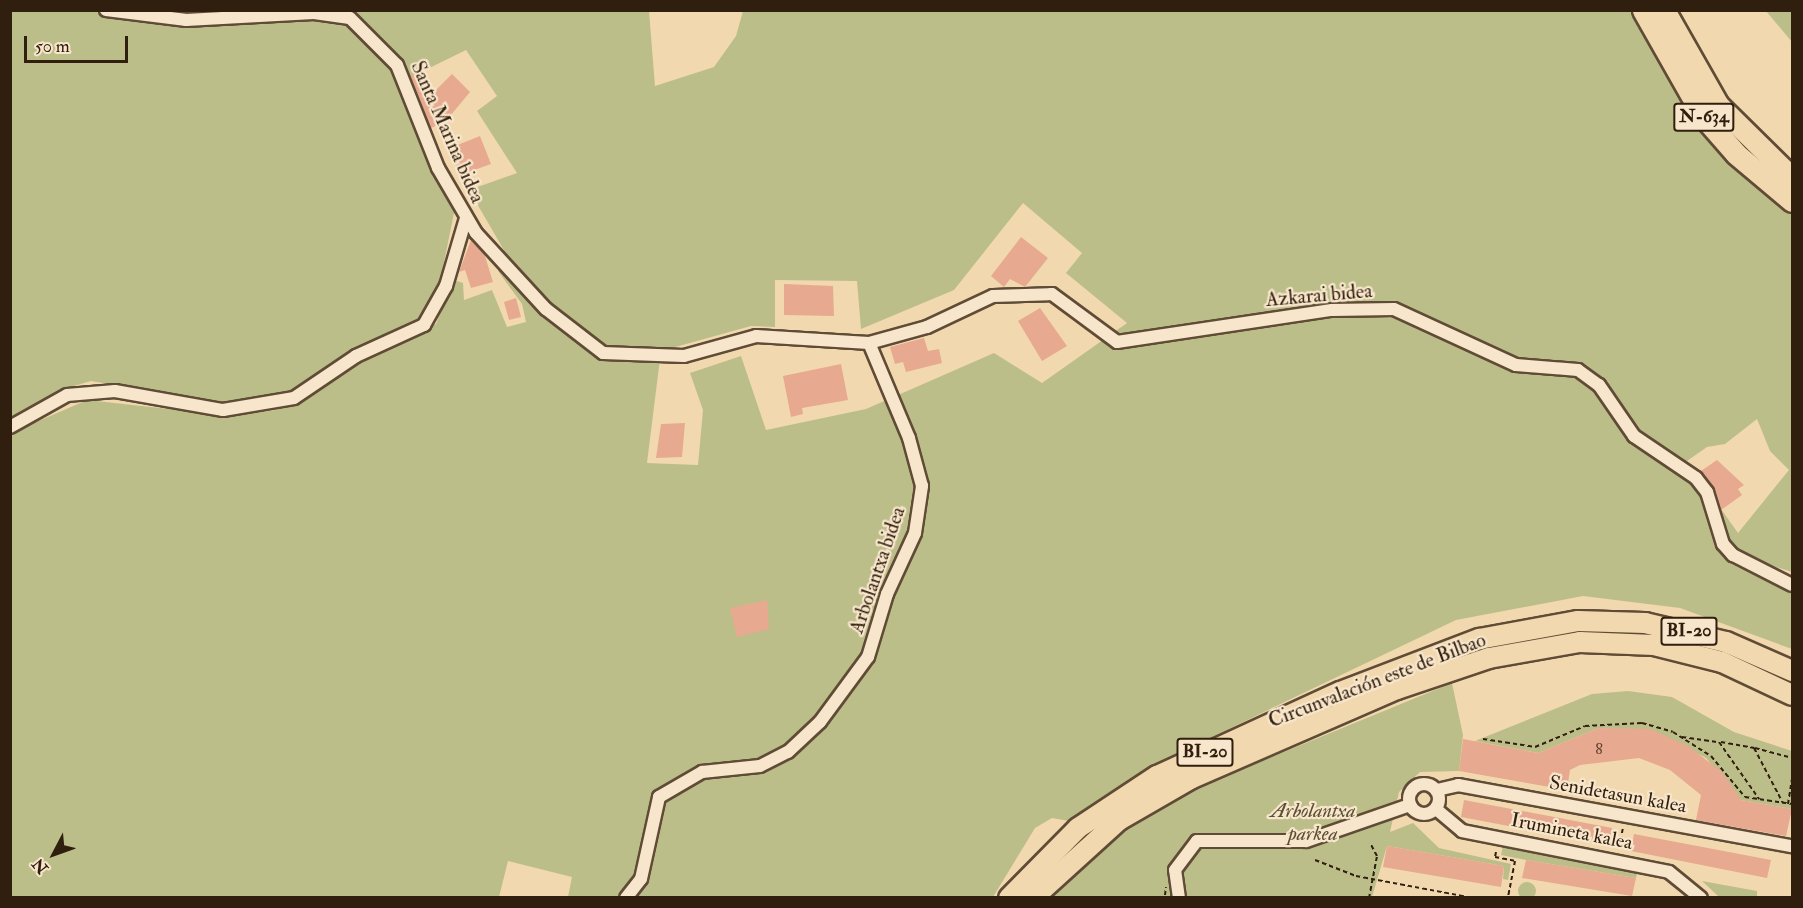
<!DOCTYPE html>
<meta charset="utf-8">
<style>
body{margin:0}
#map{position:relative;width:1803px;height:908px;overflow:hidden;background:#f2d8af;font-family:"IM FELL Double Pica",serif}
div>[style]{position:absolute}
.green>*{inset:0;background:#bcbe8a}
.round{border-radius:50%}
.building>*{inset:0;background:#e7a98f}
.path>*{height:2px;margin-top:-1px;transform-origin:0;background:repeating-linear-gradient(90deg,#301e0e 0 4.5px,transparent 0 7.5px)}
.roads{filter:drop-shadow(2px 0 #604c36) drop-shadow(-2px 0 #604c36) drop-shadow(0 2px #604c36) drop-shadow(0 -2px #604c36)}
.minor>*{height:12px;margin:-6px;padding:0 6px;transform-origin:6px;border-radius:6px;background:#f7e6cb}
.minor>.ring{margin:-6px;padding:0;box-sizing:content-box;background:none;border:12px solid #f7e6cb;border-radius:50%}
.primary>*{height:20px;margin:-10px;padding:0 10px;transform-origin:10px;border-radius:10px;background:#f2d8af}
.trunk>*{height:21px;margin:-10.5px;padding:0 10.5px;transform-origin:10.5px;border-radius:10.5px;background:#f2d8af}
span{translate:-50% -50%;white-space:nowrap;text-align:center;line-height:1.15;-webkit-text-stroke:4.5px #f7e6cb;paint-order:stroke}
.number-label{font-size:16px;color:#5e412e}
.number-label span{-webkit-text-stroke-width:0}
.shield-label span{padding:2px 4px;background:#f7e6cb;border:2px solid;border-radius:4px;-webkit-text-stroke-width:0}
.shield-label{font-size:18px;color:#301e0e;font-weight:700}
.street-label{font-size:20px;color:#301e0e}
.park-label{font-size:20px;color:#5a4e33;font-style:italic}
.frame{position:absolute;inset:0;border:12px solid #301e0e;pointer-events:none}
.north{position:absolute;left:24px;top:824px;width:60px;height:60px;-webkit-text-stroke:4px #f7e6cb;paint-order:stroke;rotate:229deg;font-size:16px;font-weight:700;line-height:24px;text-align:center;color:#301e0e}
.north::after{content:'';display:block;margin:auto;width:21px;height:27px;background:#301e0e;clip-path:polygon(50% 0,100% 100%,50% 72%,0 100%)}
.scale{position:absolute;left:24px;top:36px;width:104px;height:27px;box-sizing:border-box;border:3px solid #301e0e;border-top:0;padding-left:8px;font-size:18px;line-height:21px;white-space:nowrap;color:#301e0e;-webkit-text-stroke:4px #f7e6cb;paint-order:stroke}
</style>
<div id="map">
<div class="green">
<i style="clip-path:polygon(evenodd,11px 11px,649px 11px,655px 86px,714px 67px,736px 36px,743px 11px,1644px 11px,1703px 116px,1792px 199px,1792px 572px,1722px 550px,1731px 564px,1792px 594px,1792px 649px,1680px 608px,1583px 596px,1456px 620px,1147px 768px,1069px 821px,1052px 818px,1035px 828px,993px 897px,568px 897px,572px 877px,508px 861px,499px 897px,11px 897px,11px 433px,87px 400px,233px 416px,276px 410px,357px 362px,436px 324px,454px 280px,463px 283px,464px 300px,492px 290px,507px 327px,526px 322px,522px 304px,498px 271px,512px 264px,469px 190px,517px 173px,477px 111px,497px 96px,466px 50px,399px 83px,432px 170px,455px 208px,437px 297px,427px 313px,285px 396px,233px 405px,91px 381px,60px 390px,11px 418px,11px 11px,1023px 203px,1082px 253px,1066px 273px,1127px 323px,1042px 383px,994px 353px,866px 409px,766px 430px,741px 356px,690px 373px,703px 410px,698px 465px,647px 463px,661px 351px,751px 326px,775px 327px,775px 280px,857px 281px,861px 329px,954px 290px,1023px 203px,11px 11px,1757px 419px,1770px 451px,1789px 470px,1738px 533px,1687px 461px,1707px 447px,1725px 444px,1757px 419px)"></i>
<i style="clip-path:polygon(1766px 11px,1792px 11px,1792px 42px)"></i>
<i style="clip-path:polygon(1452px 683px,1463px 735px,1459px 771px,1420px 772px,1399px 792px,1390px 832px,1413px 823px,1439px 848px,1511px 864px,1508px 880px,1503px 879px,1504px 866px,1387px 846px,1372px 897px,1052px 898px,1111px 838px,1174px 797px)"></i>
<i style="clip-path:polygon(1628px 691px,1672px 697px,1734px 732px,1792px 751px,1792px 809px,1741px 800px,1706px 758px,1654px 731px,1599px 728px,1538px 753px,1475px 741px,1592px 694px)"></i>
<i style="clip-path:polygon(1503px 846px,1638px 869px,1636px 878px,1526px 860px,1501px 855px)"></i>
<i style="clip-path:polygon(1702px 881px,1757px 891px,1757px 897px,1719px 897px)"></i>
<i class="round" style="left:1518px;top:882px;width:18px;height:18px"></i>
</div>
<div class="building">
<i style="clip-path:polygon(409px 72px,433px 93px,452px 74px,470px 92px,445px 122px,431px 128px)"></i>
<i style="clip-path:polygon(480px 136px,491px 164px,460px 175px,450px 148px)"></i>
<i style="clip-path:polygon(1021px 237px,1048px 258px,1025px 287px,1010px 279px,1004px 287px,991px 276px)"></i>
<i style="clip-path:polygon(471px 240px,484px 253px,493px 282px,471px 288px,465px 270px,459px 272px)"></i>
<i style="clip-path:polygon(784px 284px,833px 286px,834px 316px,784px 315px)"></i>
<i style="clip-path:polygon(516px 298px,521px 317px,509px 320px,504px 302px)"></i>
<i style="clip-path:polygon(1040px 308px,1067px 346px,1042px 361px,1018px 321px)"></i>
<i style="clip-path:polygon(924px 338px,928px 351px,939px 349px,942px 363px,906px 372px,903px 362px,895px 364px,890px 347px)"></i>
<i style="clip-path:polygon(841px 364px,848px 400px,802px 408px,803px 414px,791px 417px,783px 376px)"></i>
<i style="clip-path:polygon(685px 423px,682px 457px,656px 458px,661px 424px)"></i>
<i style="clip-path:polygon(1717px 460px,1744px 485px,1738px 489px,1742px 495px,1721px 510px,1701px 471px)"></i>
<i style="clip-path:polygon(767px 600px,769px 629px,737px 637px,730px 608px)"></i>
<i style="clip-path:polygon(1599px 728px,1650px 729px,1688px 746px,1722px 772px,1741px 800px,1792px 809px,1786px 836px,1696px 820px,1701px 795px,1670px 770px,1639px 758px,1580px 765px,1570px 770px,1567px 790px,1459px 771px,1463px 739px,1538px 753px)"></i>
<i style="clip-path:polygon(1464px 800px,1612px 828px,1609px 845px,1461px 817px)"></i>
<i style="clip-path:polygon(1634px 834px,1771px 860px,1767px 878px,1631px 851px)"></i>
<i style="clip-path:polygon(1387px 846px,1504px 866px,1501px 887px,1383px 867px)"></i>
<i style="clip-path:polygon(1526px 860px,1636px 878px,1632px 896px,1522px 878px)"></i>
</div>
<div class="path">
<i style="left:1682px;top:737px;width:37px;rotate:8deg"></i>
<i style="left:1719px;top:742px;width:70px;rotate:54.9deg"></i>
<i style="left:1483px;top:739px;width:53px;rotate:8.7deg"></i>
<i style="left:1535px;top:747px;width:54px;rotate:-22.8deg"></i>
<i style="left:1585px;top:726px;width:57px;rotate:-3deg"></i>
<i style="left:1642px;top:723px;width:32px;rotate:16deg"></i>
<i style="left:1673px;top:732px;width:45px;rotate:32.3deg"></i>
<i style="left:1711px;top:756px;width:53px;rotate:50.3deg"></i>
<i style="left:1745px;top:797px;width:48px;rotate:8.5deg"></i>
<i style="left:1721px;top:742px;width:34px;rotate:10deg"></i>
<i style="left:1754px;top:748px;width:62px;rotate:62.2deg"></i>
<i style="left:1755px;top:748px;width:38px;rotate:15deg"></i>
<i style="left:1788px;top:804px;width:26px;rotate:-81deg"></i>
<i style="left:1619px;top:848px;width:21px;rotate:-79deg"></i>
<i style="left:1496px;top:852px;width:5px;rotate:101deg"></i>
<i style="left:1495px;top:857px;width:20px;rotate:11deg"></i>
<i style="left:1515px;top:861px;width:38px;rotate:101deg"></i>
<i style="left:1315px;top:860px;width:44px;rotate:21.3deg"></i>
<i style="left:1356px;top:876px;width:119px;rotate:10.6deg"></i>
<i style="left:1165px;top:895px;width:8px;rotate:-83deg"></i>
<i style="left:1139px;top:898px;width:9px"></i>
<i style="left:1369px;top:898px;width:43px;rotate:-79.2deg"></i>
<i style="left:1377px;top:856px;width:15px;rotate:-118deg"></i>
</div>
<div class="roads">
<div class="minor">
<i style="left:106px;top:10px;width:81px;rotate:7.1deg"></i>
<i style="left:186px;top:20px;width:128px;rotate:-3.1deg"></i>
<i style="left:314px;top:13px;width:36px;rotate:8deg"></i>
<i style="left:350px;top:18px;width:66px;rotate:45deg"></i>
<i style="left:397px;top:65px;width:111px;rotate:68.3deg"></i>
<i style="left:438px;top:168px;width:75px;rotate:59.7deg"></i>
<i style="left:476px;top:233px;width:103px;rotate:47.4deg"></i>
<i style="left:546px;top:309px;width:72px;rotate:37.7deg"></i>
<i style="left:603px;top:353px;width:81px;rotate:2.1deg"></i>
<i style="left:684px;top:356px;width:75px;rotate:-15.5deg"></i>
<i style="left:756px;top:336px;width:113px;rotate:3.5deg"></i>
<i style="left:869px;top:343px;width:60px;rotate:-15.4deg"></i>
<i style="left:927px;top:327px;width:73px;rotate:-25.2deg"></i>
<i style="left:993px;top:296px;width:59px;rotate:-1.9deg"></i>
<i style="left:1052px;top:294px;width:81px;rotate:36.4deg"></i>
<i style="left:1117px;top:342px;width:217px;rotate:-8.5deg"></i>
<i style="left:1332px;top:310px;width:62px;rotate:-0.9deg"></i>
<i style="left:1394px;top:309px;width:134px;rotate:24.7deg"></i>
<i style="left:1516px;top:365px;width:62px;rotate:4.6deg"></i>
<i style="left:1578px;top:370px;width:26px;rotate:36deg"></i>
<i style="left:1599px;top:385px;width:62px;rotate:55.5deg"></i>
<i style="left:1634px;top:436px;width:75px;rotate:34.1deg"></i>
<i style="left:1696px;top:478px;width:18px;rotate:52deg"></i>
<i style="left:1707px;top:492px;width:54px;rotate:72.9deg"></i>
<i style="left:1723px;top:544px;width:15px;rotate:48deg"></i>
<i style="left:1733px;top:555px;width:66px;rotate:27deg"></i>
<i style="left:10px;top:427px;width:65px;rotate:-29.3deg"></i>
<i style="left:67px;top:395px;width:48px;rotate:-4.8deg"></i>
<i style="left:115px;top:391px;width:110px;rotate:10deg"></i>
<i style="left:223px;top:410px;width:72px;rotate:-9.6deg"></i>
<i style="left:294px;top:398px;width:75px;rotate:-34.1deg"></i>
<i style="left:356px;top:356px;width:75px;rotate:-24.5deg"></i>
<i style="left:424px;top:325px;width:45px;rotate:-60.6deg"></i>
<i style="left:446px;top:286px;width:71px;rotate:-73.6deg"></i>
<i class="ring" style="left:1409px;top:784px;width:18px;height:18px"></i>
<i style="left:1437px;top:790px;width:22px;rotate:-13deg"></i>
<i style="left:1458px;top:785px;width:340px;rotate:10.4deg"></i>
<i style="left:1436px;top:809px;width:34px;rotate:40deg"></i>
<i style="left:1462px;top:831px;width:211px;rotate:11.2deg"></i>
<i style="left:1669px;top:872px;width:41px;rotate:39.1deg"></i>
<i style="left:626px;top:898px;width:24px;rotate:-52deg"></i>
<i style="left:641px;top:879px;width:84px;rotate:-77.6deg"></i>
<i style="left:659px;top:797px;width:50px;rotate:-30.2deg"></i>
<i style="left:702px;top:772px;width:58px;rotate:-5.9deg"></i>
<i style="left:760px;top:766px;width:31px;rotate:-27deg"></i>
<i style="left:788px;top:752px;width:44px;rotate:-43.2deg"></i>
<i style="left:820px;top:722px;width:81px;rotate:-53.6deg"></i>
<i style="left:868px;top:657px;width:66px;rotate:-73.2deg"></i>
<i style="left:887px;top:594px;width:67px;rotate:-65.3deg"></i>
<i style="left:915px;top:533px;width:48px;rotate:-81.5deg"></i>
<i style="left:922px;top:486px;width:50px;rotate:-105.2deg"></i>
<i style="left:909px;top:438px;width:103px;rotate:-112.8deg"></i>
<i style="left:1179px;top:898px;width:28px;rotate:-98deg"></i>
<i style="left:1175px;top:870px;width:36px;rotate:-53deg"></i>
<i style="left:1197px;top:841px;width:109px"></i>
<i style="left:1306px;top:841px;width:110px;rotate:-19.1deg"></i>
</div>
<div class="primary">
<i style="left:1009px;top:898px;width:98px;rotate:-45.4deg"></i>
<i style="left:1078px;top:828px;width:95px;rotate:-33.4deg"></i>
<i style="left:1157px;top:776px;width:201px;rotate:-24.7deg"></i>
<i style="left:1340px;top:692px;width:149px;rotate:-20.9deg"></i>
<i style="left:1479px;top:639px;width:101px;rotate:-10.3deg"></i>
<i style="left:1578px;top:621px;width:67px;rotate:1.7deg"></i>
<i style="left:1645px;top:623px;width:83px;rotate:13.2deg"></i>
<i style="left:1726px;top:642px;width:72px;rotate:23.7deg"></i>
<i style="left:1033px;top:898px;width:116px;rotate:-42.2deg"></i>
<i style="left:1119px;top:820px;width:84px;rotate:-29.9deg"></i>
<i style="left:1192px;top:778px;width:223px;rotate:-23.5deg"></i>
<i style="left:1397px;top:689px;width:97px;rotate:-18.6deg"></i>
<i style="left:1489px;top:658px;width:92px;rotate:-10deg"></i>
<i style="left:1580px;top:642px;width:74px;rotate:2.3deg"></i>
<i style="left:1654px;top:645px;width:70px;rotate:14deg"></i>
<i style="left:1722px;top:662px;width:77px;rotate:25.2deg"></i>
</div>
<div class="trunk">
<i style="left:1643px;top:10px;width:122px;rotate:60.5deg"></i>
<i style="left:1703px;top:116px;width:50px;rotate:49deg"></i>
<i style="left:1736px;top:154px;width:73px;rotate:40deg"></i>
<i style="left:1664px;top:10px;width:109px;rotate:60.4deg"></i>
<i style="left:1718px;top:105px;width:104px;rotate:44.6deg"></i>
</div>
</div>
<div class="number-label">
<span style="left:1599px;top:749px">8</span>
</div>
<div class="shield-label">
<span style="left:1704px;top:117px">N-634</span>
<span style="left:1689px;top:631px">BI-20</span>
<span style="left:1205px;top:752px">BI-20</span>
</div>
<div class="street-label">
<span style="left:448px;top:132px;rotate:66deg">Santa Marina bidea</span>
<span style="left:1319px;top:295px;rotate:-5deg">Azkarai bidea</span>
<span style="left:877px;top:570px;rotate:-71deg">Arbolantxa bidea</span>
<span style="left:1377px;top:680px;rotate:-21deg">Circunvalación este de Bilbao</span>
<span style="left:1618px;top:794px;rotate:10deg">Senidetasun kalea</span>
<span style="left:1572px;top:831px;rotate:11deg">Irumineta kalea</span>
</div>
<div class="park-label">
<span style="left:1313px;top:822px">Arbolantxa<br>parkea</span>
</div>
<div class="frame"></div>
<div class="north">N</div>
<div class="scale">50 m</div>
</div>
